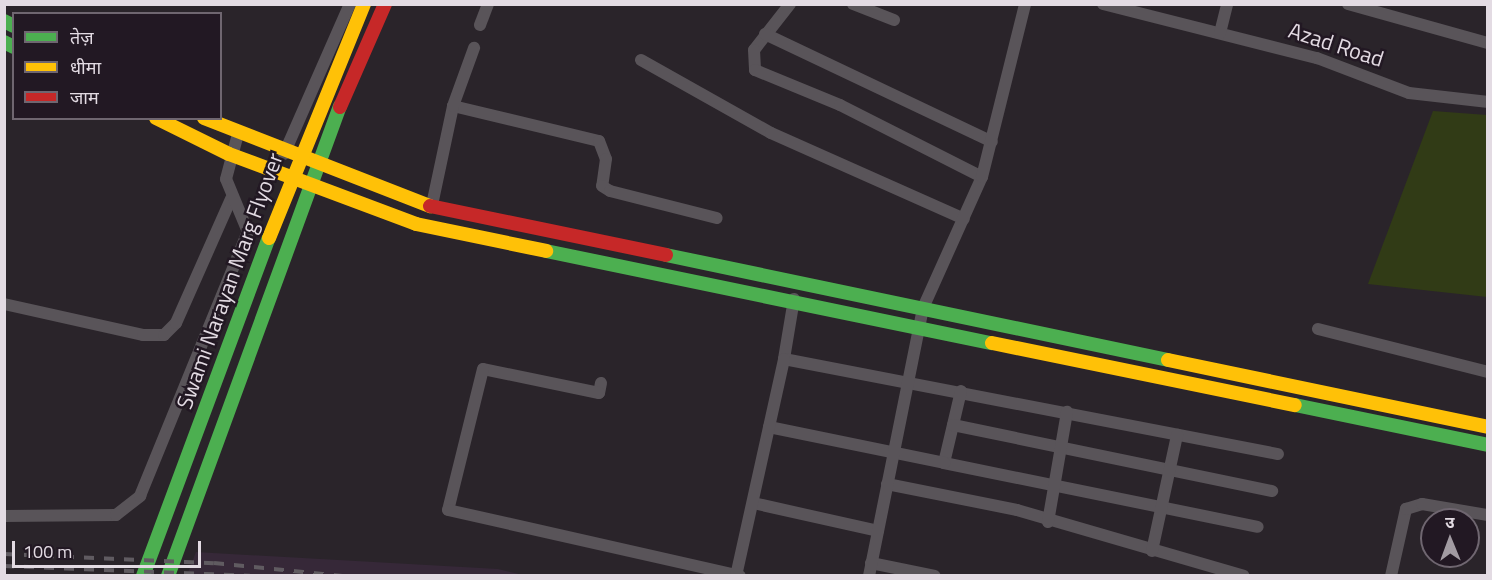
<!DOCTYPE html>
<meta charset="utf-8">
<style>
body{margin:0}
#map{position:relative;width:1492px;height:580px;overflow:hidden;background:#2a242a;font-family:"Titillium Web","Noto Sans Devanagari",sans-serif}
div>[style]{position:absolute}
.built>*{inset:0;background:#362838}
.green>*{inset:0;background:#313b16}
.street>*{height:12px;margin:-6px;padding:0 6px;transform-origin:6px;border-radius:6px;background:#595459}
.fast>*{height:14px;margin:-7px;padding:0 7px;transform-origin:7px;border-radius:7px;background:#4caf50}
.slow>*{height:14px;margin:-7px;padding:0 7px;transform-origin:7px;border-radius:7px;background:#ffc107}
.jam>*{height:14px;margin:-7px;padding:0 7px;transform-origin:7px;border-radius:7px;background:#c62828}
.rail>*{height:4px;margin-top:-2px;transform-origin:0;background:repeating-linear-gradient(90deg,#605b61 0 10px,transparent 0 20px)}
span{translate:-50% -50%;white-space:nowrap;text-align:center;line-height:1.15;-webkit-text-stroke:5px #221823;paint-order:stroke}
.street-label{font-size:22px;color:#e3dbe3}
.frame{position:absolute;inset:0;border:6px solid #e3dbe3;pointer-events:none}
.legend{position:absolute;left:12px;top:12px;width:210px;height:108px;box-sizing:border-box;background:#221823;border:2px solid #6f6670;margin:0;padding:8px 10px;list-style:none;font-size:18px;color:#e3dbe3}
.legend li{display:flex;align-items:center;gap:12px;height:30px}
.legend b{width:30px;border:2px solid #6f6670}
.north{position:absolute;left:1420px;top:508px;width:60px;height:60px;box-sizing:border-box;background:#221823;border:2px solid #6f6670;border-radius:50%;rotate:359deg;font-size:16px;font-weight:700;line-height:24px;text-align:center;color:#e3dbe3}
.north::after{content:'';display:block;margin:auto;width:21px;height:27px;background:#a29ba2;clip-path:polygon(50% 0,100% 100%,50% 72%,0 100%)}
.scale{position:absolute;left:12px;top:541px;width:189px;height:27px;box-sizing:border-box;border:3px solid #e3dbe3;border-top:0;padding-left:8px;font-size:18px;line-height:21px;white-space:nowrap;color:#e3dbe3;-webkit-text-stroke:4px #221823;paint-order:stroke}
</style>
<div id="map">
<div class="built">
<i style="clip-path:polygon(196px 552px,498px 569px,523px 575px,187px 575px)"></i>
</div>
<div class="green">
<i style="clip-path:polygon(1433px 111px,1487px 115px,1487px 297px,1368px 284px)"></i>
</div>
<div class="street">
<i style="left:790px;top:4px;width:58px;rotate:128deg"></i>
<i style="left:754px;top:50px;width:20px;rotate:87deg"></i>
<i style="left:755px;top:70px;width:92px;rotate:22.4deg"></i>
<i style="left:840px;top:105px;width:159px;rotate:26.9deg"></i>
<i style="left:853px;top:4px;width:44px;rotate:21.3deg"></i>
<i style="left:1103px;top:4px;width:221px;rotate:14.2deg"></i>
<i style="left:1317px;top:58px;width:98px;rotate:20.8deg"></i>
<i style="left:1409px;top:93px;width:80px;rotate:6.5deg"></i>
<i style="left:1348px;top:4px;width:145px;rotate:15.6deg"></i>
<i style="left:480px;top:25px;width:22px;rotate:-69deg"></i>
<i style="left:1220px;top:33px;width:30px;rotate:-76deg"></i>
<i style="left:765px;top:34px;width:251px;rotate:25.4deg"></i>
<i style="left:641px;top:60px;width:149px;rotate:29.3deg"></i>
<i style="left:771px;top:133px;width:211px;rotate:24deg"></i>
<i style="left:453px;top:106px;width:150px;rotate:13.5deg"></i>
<i style="left:599px;top:141px;width:19px;rotate:69deg"></i>
<i style="left:606px;top:159px;width:27px;rotate:98deg"></i>
<i style="left:602px;top:186px;width:9px;rotate:32deg"></i>
<i style="left:610px;top:191px;width:110px;rotate:14.2deg"></i>
<i style="left:284px;top:154px;width:164px;rotate:-66.3deg"></i>
<i style="left:432px;top:205px;width:101px;rotate:-78deg"></i>
<i style="left:453px;top:106px;width:62px;rotate:-70.1deg"></i>
<i style="left:794px;top:299px;width:61px;rotate:99.5deg"></i>
<i style="left:784px;top:359px;width:503px;rotate:10.89deg"></i>
<i style="left:4px;top:304px;width:142px;rotate:12.6deg"></i>
<i style="left:143px;top:335px;width:21px"></i>
<i style="left:164px;top:335px;width:17px;rotate:-45deg"></i>
<i style="left:176px;top:323px;width:136px;rotate:-66.1deg"></i>
<i style="left:1318px;top:329px;width:175px;rotate:14.2deg"></i>
<i style="left:601px;top:383px;width:10px;rotate:101deg"></i>
<i style="left:599px;top:393px;width:118px;rotate:-168.3deg"></i>
<i style="left:483px;top:369px;width:145px;rotate:103.9deg"></i>
<i style="left:448px;top:510px;width:299px;rotate:12.7deg"></i>
<i style="left:961px;top:391px;width:74px;rotate:103.3deg"></i>
<i style="left:944px;top:463px;width:320px;rotate:11.5deg"></i>
<i style="left:953px;top:425px;width:326px;rotate:11.7deg"></i>
<i style="left:769px;top:427px;width:179px;rotate:11.6deg"></i>
<i style="left:887px;top:484px;width:133px;rotate:11.3deg"></i>
<i style="left:1017px;top:510px;width:236px;rotate:16.2deg"></i>
<i style="left:753px;top:503px;width:128px;rotate:12.6deg"></i>
<i style="left:4px;top:516px;width:112px;rotate:-0.5deg"></i>
<i style="left:116px;top:515px;width:31px;rotate:-38deg"></i>
<i style="left:140px;top:496px;width:285px;rotate:-67.8deg"></i>
<i style="left:248px;top:232px;width:57px;rotate:-112.5deg"></i>
<i style="left:226px;top:179px;width:47px;rotate:-75.1deg"></i>
<i style="left:1048px;top:522px;width:112px;rotate:-80.2deg"></i>
<i style="left:1152px;top:551px;width:119px;rotate:-77.8deg"></i>
<i style="left:871px;top:563px;width:65px;rotate:11.5deg"></i>
<i style="left:736px;top:576px;width:222px;rotate:-77.5deg"></i>
<i style="left:869px;top:576px;width:273px;rotate:-78.6deg"></i>
<i style="left:923px;top:308px;width:144px;rotate:-65.8deg"></i>
<i style="left:982px;top:177px;width:178px;rotate:-76deg"></i>
<i style="left:1391px;top:576px;width:69px;rotate:-77.4deg"></i>
<i style="left:1406px;top:509px;width:17px;rotate:-17deg"></i>
<i style="left:1422px;top:504px;width:67px;rotate:9.5deg"></i>
</div>
<div class="fast">
<i style="left:4px;top:21px;width:11px;rotate:27deg"></i>
<i style="left:4px;top:42px;width:11px;rotate:27deg"></i>
<i style="left:546px;top:251px;width:455px;rotate:11.7deg"></i>
<i style="left:666px;top:255px;width:513px;rotate:11.81deg"></i>
<i style="left:1295px;top:405px;width:197px;rotate:11.7deg"></i>
<i style="left:143px;top:576px;width:361px;rotate:-69.6deg"></i>
<i style="left:168px;top:576px;width:500px;rotate:-69.9deg"></i>
</div>
<div class="slow">
<i style="left:156px;top:118px;width:81px;rotate:26.3deg"></i>
<i style="left:229px;top:154px;width:200px;rotate:20.5deg"></i>
<i style="left:416px;top:224px;width:133px;rotate:11.7deg"></i>
<i style="left:204px;top:118px;width:243px;rotate:21.3deg"></i>
<i style="left:269px;top:238px;width:253px;rotate:-67.9deg"></i>
<i style="left:992px;top:343px;width:309px;rotate:11.6deg"></i>
<i style="left:1168px;top:360px;width:327px;rotate:11.8deg"></i>
</div>
<div class="jam">
<i style="left:340px;top:107px;width:112px;rotate:-66.4deg"></i>
<i style="left:430px;top:206px;width:241px;rotate:11.7deg"></i>
</div>
<div class="rail">
<i style="left:4px;top:554px;width:210px;rotate:2.5deg"></i>
<i style="left:214px;top:563px;width:129px;rotate:5.8deg"></i>
<i style="left:4px;top:566px;width:246px;rotate:2.3deg"></i>
</div>
<div class="street-label">
<span style="left:1336px;top:45px;rotate:18deg">Azad Road</span>
<span style="left:230px;top:281px;rotate:-70deg">Swami Narayan Marg Flyover</span>
</div>
<div class="frame"></div>
<ul class="legend">
<li><b style="height:8px;background:#4caf50"></b>तेज़</li>
<li><b style="height:8px;background:#ffc107"></b>धीमा</li>
<li><b style="height:8px;background:#c62828"></b>जाम</li>
</ul>
<div class="north">उ</div>
<div class="scale">100 m</div>
</div>
